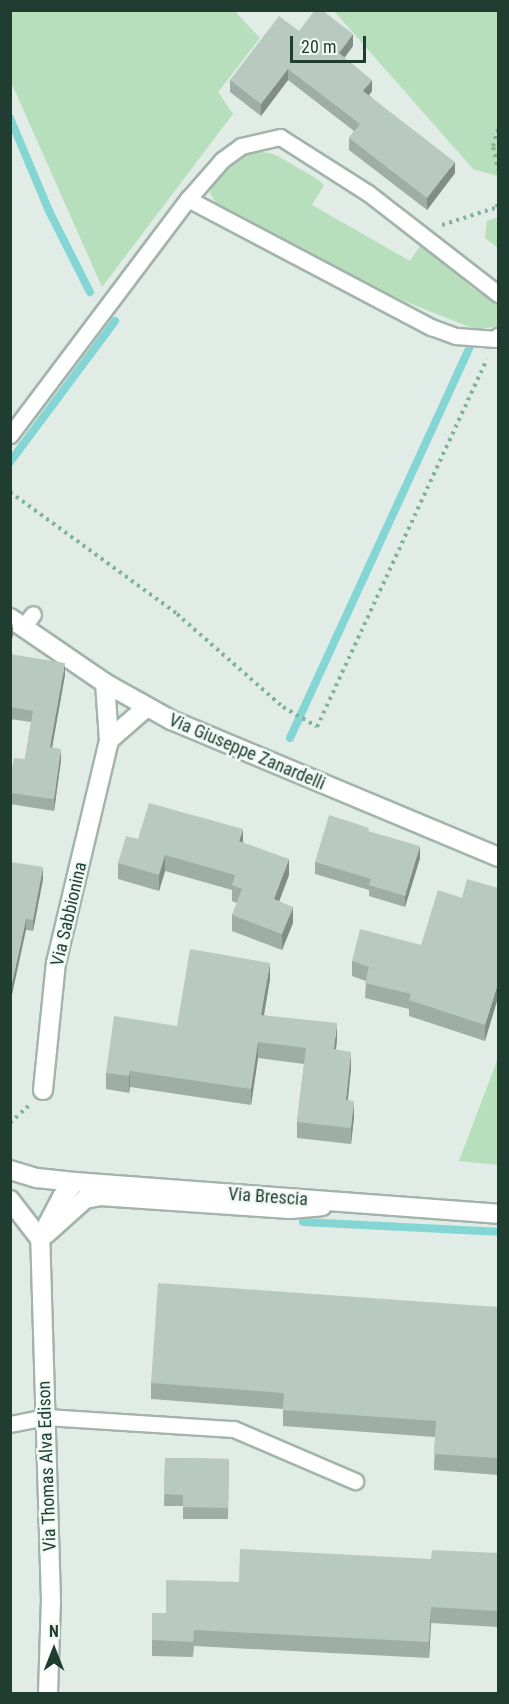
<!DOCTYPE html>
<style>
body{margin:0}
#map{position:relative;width:509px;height:1704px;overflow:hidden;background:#e0ece5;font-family:"Roboto Condensed",sans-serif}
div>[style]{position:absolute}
.green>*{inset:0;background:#b7dfbb}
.stream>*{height:8px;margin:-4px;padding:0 4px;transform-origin:4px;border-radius:4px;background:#84d6d5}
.path>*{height:4px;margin-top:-2px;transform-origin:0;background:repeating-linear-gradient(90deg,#7eb399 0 3px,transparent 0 7.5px)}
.roads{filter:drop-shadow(2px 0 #a2b4ab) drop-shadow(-2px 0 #a2b4ab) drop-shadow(0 2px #a2b4ab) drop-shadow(0 -2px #a2b4ab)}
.lane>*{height:15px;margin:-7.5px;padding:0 7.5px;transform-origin:7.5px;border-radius:7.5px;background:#fff}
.street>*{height:18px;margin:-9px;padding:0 9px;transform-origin:9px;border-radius:9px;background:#fff}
.secondary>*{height:18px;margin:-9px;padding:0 9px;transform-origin:9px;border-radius:9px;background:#fff}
.wall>*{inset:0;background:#9eaea5}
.shaded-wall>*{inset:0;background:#818d86}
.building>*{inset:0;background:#b8cac0}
span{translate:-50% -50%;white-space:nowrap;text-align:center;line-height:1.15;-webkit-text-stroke:5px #f1f9f4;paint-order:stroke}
.street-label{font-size:18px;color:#1f3e31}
.frame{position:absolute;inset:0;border:12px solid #1f3e31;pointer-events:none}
.north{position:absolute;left:24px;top:1620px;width:60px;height:60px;-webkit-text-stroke:4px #f1f9f4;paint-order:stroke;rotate:0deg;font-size:16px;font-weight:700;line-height:24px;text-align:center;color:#1f3e31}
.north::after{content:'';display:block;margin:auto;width:21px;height:27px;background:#1f3e31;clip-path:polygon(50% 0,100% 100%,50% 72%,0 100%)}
.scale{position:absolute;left:290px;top:36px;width:76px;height:27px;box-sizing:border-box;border:3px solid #1f3e31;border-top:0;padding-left:8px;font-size:18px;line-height:21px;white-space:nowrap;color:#1f3e31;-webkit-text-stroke:4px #f1f9f4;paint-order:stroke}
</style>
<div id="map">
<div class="green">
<i style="clip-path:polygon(10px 11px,235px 11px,260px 38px,218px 92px,233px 114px,102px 287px,11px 82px)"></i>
<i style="clip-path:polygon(334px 11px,498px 11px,498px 176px,473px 169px)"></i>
<i style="clip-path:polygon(255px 150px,276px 155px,317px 179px,324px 185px,312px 205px,410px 261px,422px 243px,471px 287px,498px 305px,498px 326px,477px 330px,369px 287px,217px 205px,210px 193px,214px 179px,238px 155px)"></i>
<i style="clip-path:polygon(498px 217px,498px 248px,485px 238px,487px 221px)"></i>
<i style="clip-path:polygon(498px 1058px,498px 1165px,459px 1161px)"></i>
</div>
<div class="stream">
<i style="left:10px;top:118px;width:101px;rotate:67.2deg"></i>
<i style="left:49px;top:211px;width:91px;rotate:63.2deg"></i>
<i style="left:10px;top:462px;width:176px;rotate:-53.3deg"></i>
<i style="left:290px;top:738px;width:429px;rotate:-65.3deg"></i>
<i style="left:303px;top:1222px;width:195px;rotate:2.9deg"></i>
</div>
<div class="path">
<i style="left:498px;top:129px;width:19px;rotate:106deg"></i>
<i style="left:493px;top:147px;width:23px;rotate:77deg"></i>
<i style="left:497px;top:207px;width:7px;rotate:-82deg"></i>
<i style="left:442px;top:225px;width:59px;rotate:-17.8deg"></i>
<i style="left:10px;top:492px;width:207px;rotate:36.1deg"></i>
<i style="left:177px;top:614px;width:141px;rotate:41.3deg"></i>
<i style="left:283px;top:707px;width:39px;rotate:30deg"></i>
<i style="left:317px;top:727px;width:405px;rotate:-65.2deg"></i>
<i style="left:10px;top:1123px;width:25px;rotate:-43deg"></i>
</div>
<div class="roads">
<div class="lane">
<i style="left:188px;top:199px;width:275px;rotate:27.8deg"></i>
<i style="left:431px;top:327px;width:27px;rotate:20deg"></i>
<i style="left:456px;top:336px;width:40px;rotate:4.3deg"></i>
<i style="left:496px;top:339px;width:4px;rotate:-56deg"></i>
<i style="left:10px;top:435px;width:296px;rotate:-53deg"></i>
<i style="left:188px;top:199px;width:52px;rotate:-48.9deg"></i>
<i style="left:222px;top:160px;width:24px;rotate:-36deg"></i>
<i style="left:241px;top:146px;width:40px;rotate:-13deg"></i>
<i style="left:280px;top:137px;width:104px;rotate:32.5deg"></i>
<i style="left:368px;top:193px;width:165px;rotate:37.8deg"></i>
<i style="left:23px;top:627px;width:16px;rotate:-52deg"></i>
<i style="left:10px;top:1424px;width:37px;rotate:-11deg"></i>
<i style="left:46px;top:1417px;width:188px;rotate:3.7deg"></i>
<i style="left:234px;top:1429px;width:132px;rotate:23.3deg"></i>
</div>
<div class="street">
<i style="left:109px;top:740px;width:50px;rotate:-41deg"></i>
<i style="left:43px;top:1090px;width:128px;rotate:-84.2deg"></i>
<i style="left:56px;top:963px;width:229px;rotate:-76.6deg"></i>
<i style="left:109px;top:740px;width:57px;rotate:-94deg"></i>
<i style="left:10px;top:1200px;width:49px;rotate:52.4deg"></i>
<i style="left:46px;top:1234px;width:52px;rotate:-41.9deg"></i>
<i style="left:85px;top:1199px;width:15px;rotate:-11deg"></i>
<i style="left:100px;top:1196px;width:190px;rotate:3.9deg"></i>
<i style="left:290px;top:1209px;width:32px;rotate:-5deg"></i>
<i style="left:48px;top:1694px;width:93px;rotate:-88.2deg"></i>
<i style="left:51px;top:1601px;width:362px;rotate:-91.7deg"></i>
<i style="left:40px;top:1239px;width:47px;rotate:-62.4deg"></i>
<i style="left:62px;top:1197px;width:20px;rotate:-49deg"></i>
</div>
<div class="secondary">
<i style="left:10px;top:618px;width:115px;rotate:34.4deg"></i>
<i style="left:105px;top:683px;width:76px;rotate:29.3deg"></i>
<i style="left:171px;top:720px;width:355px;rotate:22.7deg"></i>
<i style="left:10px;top:1170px;width:28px;rotate:17deg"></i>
<i style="left:37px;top:1178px;width:38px;rotate:6deg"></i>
<i style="left:75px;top:1182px;width:424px;rotate:4.3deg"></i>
</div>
</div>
<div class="wall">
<i style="clip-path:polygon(353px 46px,344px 58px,372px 91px,369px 95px,455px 173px,427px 210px,349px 150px,349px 138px,354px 131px,288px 80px,261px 116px,230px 92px,230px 80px)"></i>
<i style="clip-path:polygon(10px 654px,65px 675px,52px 747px,61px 760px,54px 811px,10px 804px,10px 779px,25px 759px,31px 722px,10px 719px)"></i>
<i style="clip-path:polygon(369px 832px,420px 858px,405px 907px,369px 896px,369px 890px,315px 874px,315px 862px)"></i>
<i style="clip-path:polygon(138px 839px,243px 842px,289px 875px,279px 901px,293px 923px,282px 950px,232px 931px,232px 915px,237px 903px,232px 901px,232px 890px,165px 871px,159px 891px,118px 879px,118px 863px)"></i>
<i style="clip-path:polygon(10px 862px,43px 879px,33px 931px,26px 930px)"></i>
<i style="clip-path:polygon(498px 888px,485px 1041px,409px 1016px,409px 1009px,365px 998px,366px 981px,352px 976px,352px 961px,421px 945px,462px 898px)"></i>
<i style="clip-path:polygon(270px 979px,264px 1015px,337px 1039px,336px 1050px,351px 1068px,348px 1100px,354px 1117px,351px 1144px,297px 1138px,297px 1122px,304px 1064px,258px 1058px,251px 1105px,130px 1087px,129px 1093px,106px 1089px,106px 1073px,177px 1026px)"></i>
<i style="clip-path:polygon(498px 1307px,498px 1475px,434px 1470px,435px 1437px,283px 1426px,283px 1409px,151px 1399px,151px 1383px)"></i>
<i style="clip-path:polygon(165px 1458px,229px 1459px,228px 1519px,183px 1519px,183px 1506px,164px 1506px)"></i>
<i style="clip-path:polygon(498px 1553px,498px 1627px,431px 1623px,429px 1658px,194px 1646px,193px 1657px,152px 1656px,152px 1640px,166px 1613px,239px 1582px,431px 1559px)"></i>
</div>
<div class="shaded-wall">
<i style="clip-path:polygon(353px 34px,353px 46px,339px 65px,339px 53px)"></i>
<i style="clip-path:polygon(288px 69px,288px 80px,261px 116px,261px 104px)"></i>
<i style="clip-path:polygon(372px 80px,372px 91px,363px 103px,363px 91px)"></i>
<i style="clip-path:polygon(455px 162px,455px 173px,427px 210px,427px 198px)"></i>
<i style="clip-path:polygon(13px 624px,13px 635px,10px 648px,10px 636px)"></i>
<i style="clip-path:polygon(65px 663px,65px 675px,50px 759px,50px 747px)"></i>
<i style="clip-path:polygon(61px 749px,61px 760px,54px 811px,54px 799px)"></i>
<i style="clip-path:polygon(243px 829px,243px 845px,239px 841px)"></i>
<i style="clip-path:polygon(420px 846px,420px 858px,405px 907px,405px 896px)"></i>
<i style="clip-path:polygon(165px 855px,165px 871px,159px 891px,159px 875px)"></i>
<i style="clip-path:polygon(289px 859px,289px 875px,274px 915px,274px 899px)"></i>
<i style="clip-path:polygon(43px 867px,43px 879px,33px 931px,33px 920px)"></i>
<i style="clip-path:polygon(293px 907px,293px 923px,282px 950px,282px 934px)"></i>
<i style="clip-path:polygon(26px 919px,26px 930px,10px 1004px,10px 992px)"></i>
<i style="clip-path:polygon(270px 963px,270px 979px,261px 1031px,261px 1015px)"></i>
<i style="clip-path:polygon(498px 983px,498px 998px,485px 1041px,485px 1025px)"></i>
<i style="clip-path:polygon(337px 1023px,337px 1039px,334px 1065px,334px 1049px)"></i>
<i style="clip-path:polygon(258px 1042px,258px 1058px,251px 1105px,251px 1089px)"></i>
<i style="clip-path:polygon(351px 1052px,351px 1068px,346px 1116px,346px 1100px)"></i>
<i style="clip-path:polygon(130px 1071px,130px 1087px,129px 1093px,129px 1076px)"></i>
<i style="clip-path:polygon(354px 1101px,354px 1117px,351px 1144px,351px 1128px)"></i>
<i style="clip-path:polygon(431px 1607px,431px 1623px,429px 1658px,429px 1642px)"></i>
</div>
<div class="building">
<i style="clip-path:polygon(315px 10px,322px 10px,353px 34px,339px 53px,372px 80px,363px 91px,455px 162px,427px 198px,349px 138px,360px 124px,288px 69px,261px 104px,230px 80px,279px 16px,299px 31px)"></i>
<i style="clip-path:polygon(10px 623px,13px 624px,10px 636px)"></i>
<i style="clip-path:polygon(10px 654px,65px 663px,50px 747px,61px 749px,54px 799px,10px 793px,10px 779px,14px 758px,25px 759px,33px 711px,10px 707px)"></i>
<i style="clip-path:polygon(149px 803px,243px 829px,239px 841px,289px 859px,274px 899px,293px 907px,282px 934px,232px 915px,242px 889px,232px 885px,235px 875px,165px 855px,159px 875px,118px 863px,126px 836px,138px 839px)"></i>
<i style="clip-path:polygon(329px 815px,369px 828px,368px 831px,420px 846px,405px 896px,369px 885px,371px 879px,315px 862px)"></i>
<i style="clip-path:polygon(10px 862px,43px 867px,33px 920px,26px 919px,10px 992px)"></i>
<i style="clip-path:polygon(467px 879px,498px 888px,498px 983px,485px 1025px,409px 1000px,411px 994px,365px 983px,369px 967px,352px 961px,360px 929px,421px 945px,438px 890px,462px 898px)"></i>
<i style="clip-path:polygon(190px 949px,270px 963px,261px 1015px,337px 1023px,334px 1049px,351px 1052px,346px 1100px,354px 1101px,351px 1128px,297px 1122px,306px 1048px,258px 1042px,251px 1089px,130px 1071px,129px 1076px,106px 1073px,114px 1016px,177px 1026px)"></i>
<i style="clip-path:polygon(158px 1283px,498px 1307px,498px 1458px,434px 1454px,436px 1421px,283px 1410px,284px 1393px,151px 1383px)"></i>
<i style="clip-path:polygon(165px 1458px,229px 1459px,228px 1508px,183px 1507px,183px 1495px,164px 1494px)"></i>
<i style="clip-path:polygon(240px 1549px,431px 1559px,432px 1550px,498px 1553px,498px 1611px,431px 1607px,429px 1642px,194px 1630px,193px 1642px,152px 1640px,152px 1613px,166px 1613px,166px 1580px,239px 1582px)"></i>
</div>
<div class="street-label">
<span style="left:247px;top:752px;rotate:23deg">Via Giuseppe Zanardelli</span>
<span style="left:69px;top:914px;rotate:-77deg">Via Sabbionina</span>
<span style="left:268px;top:1197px;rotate:4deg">Via Brescia</span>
<span style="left:47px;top:1466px;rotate:-92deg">Via Thomas Alva Edison</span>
</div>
<div class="frame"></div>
<div class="north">N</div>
<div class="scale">20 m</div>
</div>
